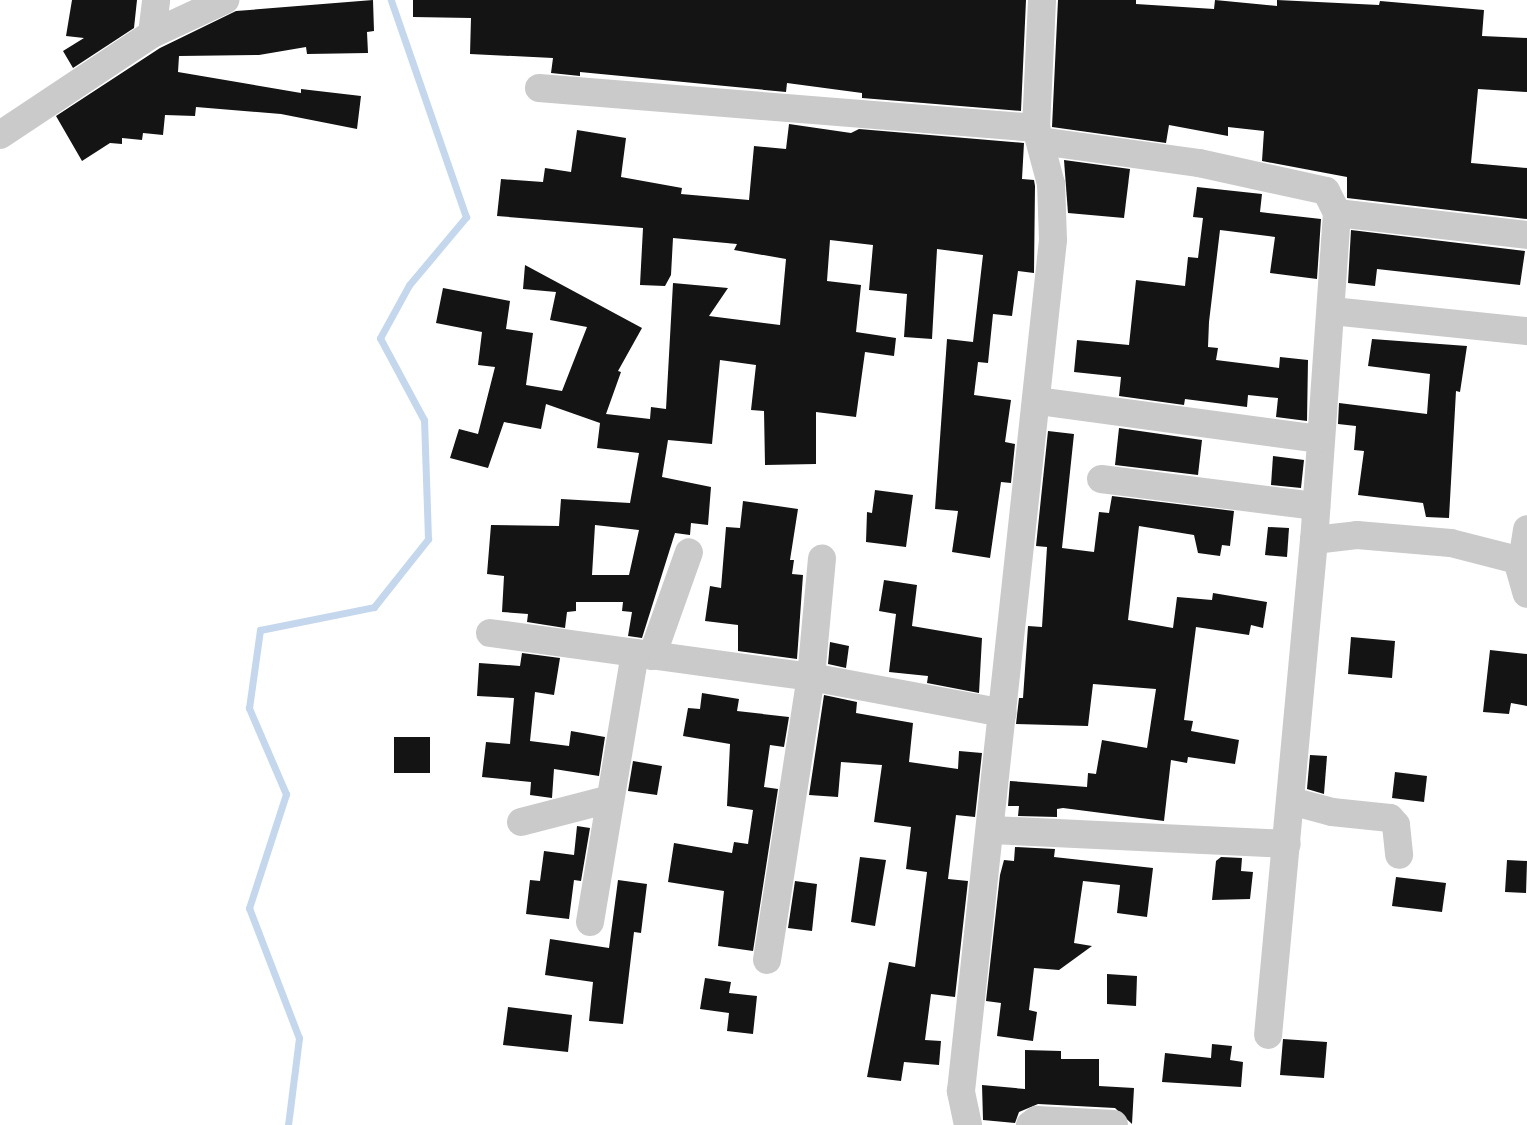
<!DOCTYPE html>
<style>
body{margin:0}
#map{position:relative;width:1527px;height:1125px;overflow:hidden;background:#fff;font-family:"DM Sans",sans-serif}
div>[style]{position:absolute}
.stream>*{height:7px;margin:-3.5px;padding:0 3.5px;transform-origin:3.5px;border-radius:3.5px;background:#c5d7ec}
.building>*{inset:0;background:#141414}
.minor>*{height:28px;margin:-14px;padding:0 14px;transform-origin:14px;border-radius:14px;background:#cacaca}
span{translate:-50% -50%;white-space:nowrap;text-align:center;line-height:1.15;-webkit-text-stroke:5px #fff;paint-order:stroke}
</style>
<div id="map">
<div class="stream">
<i style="left:288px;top:1125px;width:88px;rotate:-82.8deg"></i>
<i style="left:299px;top:1038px;width:139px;rotate:-111deg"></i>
<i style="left:249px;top:908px;width:120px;rotate:-72deg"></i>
<i style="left:286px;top:794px;width:94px;rotate:-113.3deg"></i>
<i style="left:249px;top:708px;width:79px;rotate:-82deg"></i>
<i style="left:260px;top:630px;width:116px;rotate:-11.4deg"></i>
<i style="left:374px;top:607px;width:87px;rotate:-51.5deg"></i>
<i style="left:428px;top:539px;width:119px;rotate:-91.9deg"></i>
<i style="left:424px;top:420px;width:93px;rotate:-118.2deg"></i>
<i style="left:380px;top:338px;width:60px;rotate:-61.3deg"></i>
<i style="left:409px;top:285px;width:89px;rotate:-50deg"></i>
<i style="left:466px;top:217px;width:230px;rotate:-109.1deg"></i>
</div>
<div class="building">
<i style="clip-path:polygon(72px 0,137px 0,134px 28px,73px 68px,63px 51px,84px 38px,66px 36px)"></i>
<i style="clip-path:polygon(373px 0,374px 31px,367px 32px,368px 53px,307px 54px,306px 47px,259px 55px,179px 56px,178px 72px,301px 93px,301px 89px,361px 96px,357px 129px,281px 114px,196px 107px,195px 116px,165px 115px,163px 135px,143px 133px,142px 140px,122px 138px,122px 144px,110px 143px,82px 161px,56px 116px,160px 48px,236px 11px)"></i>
<i style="clip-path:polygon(413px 0,1026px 0,1021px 111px,862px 98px,862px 93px,787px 83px,786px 92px,580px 72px,580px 76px,551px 73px,553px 58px,470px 54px,471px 18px,413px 17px)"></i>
<i style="clip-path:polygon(1058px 0,1136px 0,1136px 4px,1214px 9px,1215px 0,1277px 6px,1277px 0,1379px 5px,1380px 1px,1484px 10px,1482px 36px,1527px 38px,1527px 92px,1478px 89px,1471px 163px,1527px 168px,1527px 219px,1347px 198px,1347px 177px,1262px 161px,1264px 131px,1228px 127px,1228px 136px,1169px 125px,1166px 143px,1052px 127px)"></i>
<i style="clip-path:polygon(evenodd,789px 124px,851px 133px,859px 129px,1024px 143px,1022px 179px,1034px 180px,1035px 186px,1034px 273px,1018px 271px,1012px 316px,993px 314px,988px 363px,978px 362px,974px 395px,1011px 400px,1005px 442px,1015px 444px,1011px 483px,1001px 482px,990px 558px,952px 552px,958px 511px,935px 509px,947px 339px,973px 342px,983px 255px,937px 249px,932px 339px,904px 337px,907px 294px,869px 290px,873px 245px,830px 240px,827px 281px,861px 285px,856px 332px,896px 338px,894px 356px,865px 352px,856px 417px,816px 412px,816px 464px,765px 465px,764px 411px,751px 410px,756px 365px,720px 360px,712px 444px,668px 440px,662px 477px,711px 487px,708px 525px,691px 523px,690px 535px,675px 533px,642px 638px,628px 636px,632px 612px,622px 611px,623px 602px,576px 602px,576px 611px,567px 612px,565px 628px,527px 622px,528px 614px,502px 612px,504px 576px,487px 574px,491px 525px,559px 526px,561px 499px,630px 503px,639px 453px,597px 448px,600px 423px,546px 404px,541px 429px,504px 422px,488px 468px,450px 458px,459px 429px,478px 434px,495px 367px,478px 365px,482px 332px,436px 323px,443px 288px,510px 301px,506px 329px,533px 333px,526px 385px,562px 391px,587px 327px,550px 320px,556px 292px,523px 289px,525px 265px,642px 328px,618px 371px,621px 372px,606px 414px,650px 419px,651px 407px,666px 409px,673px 283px,728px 288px,709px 316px,780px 325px,786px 259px,734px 250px,737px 244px,673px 238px,671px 275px,665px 286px,640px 285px,643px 228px,497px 216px,501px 179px,543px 182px,545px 168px,571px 172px,577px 130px,626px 138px,621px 177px,682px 188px,681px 194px,749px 200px,754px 146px,786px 149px,789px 124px,595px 525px,639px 530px,629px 575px,592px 575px,595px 525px)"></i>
<i style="clip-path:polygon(1064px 160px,1130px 169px,1124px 218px,1068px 213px)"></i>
<i style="clip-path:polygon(1197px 187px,1262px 194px,1260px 212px,1321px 219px,1317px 279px,1270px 273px,1275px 237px,1220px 230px,1209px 322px,1208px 347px,1218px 348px,1216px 360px,1279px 368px,1280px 357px,1308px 360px,1307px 421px,1276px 417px,1278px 398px,1248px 395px,1247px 407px,1185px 399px,1184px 405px,1119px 396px,1121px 377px,1074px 372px,1077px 340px,1129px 345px,1136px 280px,1185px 286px,1188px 257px,1198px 258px,1203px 218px,1193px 217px)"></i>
<i style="clip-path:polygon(1351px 230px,1525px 251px,1520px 285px,1377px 269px,1375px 286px,1348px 283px)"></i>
<i style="clip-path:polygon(1372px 339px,1467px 346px,1460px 392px,1456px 391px,1449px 518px,1426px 517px,1423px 503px,1358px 495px,1364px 451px,1354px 450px,1356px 426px,1338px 424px,1339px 403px,1427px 414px,1430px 374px,1368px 366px)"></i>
<i style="clip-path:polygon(1119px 428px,1202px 440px,1198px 475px,1115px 465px)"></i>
<i style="clip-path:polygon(1048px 431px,1074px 434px,1062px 548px,1094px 552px,1099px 512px,1109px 513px,1112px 496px,1234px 511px,1230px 546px,1222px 545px,1220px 556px,1198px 553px,1194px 535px,1139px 526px,1128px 620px,1173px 628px,1177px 597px,1212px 600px,1213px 593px,1267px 602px,1263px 628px,1251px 625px,1249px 635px,1196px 627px,1184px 720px,1193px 721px,1191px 731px,1239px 740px,1235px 764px,1188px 757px,1187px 763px,1171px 760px,1164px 821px,1063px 808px,1057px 809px,1057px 817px,1018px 816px,1019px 806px,1008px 806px,1010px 781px,1087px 787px,1088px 773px,1096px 774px,1102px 740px,1147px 748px,1156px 689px,1093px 684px,1088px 726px,1016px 724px,1019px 698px,1023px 698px,1028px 626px,1042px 627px,1047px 547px,1036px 546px)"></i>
<i style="clip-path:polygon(1273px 456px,1304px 460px,1301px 488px,1271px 485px)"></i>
<i style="clip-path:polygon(875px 490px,913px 495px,906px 547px,866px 542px,867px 512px,872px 513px)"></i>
<i style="clip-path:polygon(743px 501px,798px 509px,790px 560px,794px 560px,792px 574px,803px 575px,797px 659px,738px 651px,738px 625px,705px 621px,710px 586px,721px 588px,726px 527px,740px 528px)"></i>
<i style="clip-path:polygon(1268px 527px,1289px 528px,1287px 557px,1265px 555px)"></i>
<i style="clip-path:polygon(884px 580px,917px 585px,912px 626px,982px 638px,979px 693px,927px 683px,928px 676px,889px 672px,896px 614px,879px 611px)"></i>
<i style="clip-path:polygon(1351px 637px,1395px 641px,1392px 678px,1348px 674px)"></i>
<i style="clip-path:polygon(830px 642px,849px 646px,846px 668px,828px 664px)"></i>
<i style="clip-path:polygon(1490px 650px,1527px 654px,1527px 706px,1511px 703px,1509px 714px,1483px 712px)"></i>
<i style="clip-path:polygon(522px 653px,560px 658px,554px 695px,535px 692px,530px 741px,569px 746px,571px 731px,605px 737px,599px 776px,554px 769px,552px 798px,530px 795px,531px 782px,482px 777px,486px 742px,510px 744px,514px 698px,477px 696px,479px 663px,520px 666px)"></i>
<i style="clip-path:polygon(702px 693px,739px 699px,737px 711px,789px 717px,784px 747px,770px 745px,764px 787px,778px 789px,753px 951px,718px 946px,724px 891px,668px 882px,674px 843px,732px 853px,734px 842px,748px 844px,753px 810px,727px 806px,730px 744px,683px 736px,688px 708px,700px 709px)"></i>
<i style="clip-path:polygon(824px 695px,857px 702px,856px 713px,913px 723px,909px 762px,958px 769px,959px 751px,982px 753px,975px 817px,956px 815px,948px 879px,968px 881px,955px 997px,931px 994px,925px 1040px,941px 1041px,939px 1065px,904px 1062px,901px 1081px,867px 1077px,889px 962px,915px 967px,927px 872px,906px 869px,911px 827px,874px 822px,882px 765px,841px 762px,838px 797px,809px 795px)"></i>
<i style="clip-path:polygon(394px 737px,430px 737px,430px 773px,394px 773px)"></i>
<i style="clip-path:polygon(1310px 755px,1327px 756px,1324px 794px,1307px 789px)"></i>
<i style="clip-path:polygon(633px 761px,662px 766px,657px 795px,628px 791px)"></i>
<i style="clip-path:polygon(1395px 772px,1427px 776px,1424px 802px,1392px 798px)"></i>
<i style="clip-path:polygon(577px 826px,590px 828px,581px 881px,574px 880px,569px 919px,526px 914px,530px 880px,540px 881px,544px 851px,574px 855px)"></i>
<i style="clip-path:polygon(1015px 847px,1055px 849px,1054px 857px,1153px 868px,1147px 917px,1117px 913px,1120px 885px,1083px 881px,1074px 943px,1092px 946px,1059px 970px,1034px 968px,1029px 1010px,1037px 1012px,1033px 1041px,997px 1036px,1001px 1003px,986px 1001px,1000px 875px,1004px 860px,1014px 861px)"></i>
<i style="clip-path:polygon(860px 857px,886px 860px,875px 926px,851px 922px)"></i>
<i style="clip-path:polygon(1221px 857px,1242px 858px,1241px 871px,1253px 872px,1250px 899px,1212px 900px,1216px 861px)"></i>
<i style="clip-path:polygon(1507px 860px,1527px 861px,1526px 893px,1505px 892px)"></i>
<i style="clip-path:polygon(1396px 877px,1446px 883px,1442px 912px,1392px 906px)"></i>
<i style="clip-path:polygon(618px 880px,647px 884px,641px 933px,634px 932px,623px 1024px,589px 1021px,593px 982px,545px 975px,550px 939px,609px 948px)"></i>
<i style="clip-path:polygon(795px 881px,817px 884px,812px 931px,788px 928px)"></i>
<i style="clip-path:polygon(1107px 974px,1137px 976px,1136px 1006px,1107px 1004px)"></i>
<i style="clip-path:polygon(705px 978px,731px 982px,729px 993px,757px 996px,753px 1034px,727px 1031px,729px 1013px,700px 1009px)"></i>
<i style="clip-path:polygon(508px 1007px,572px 1015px,568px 1052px,503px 1045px)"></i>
<i style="clip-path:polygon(1283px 1039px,1327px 1042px,1324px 1078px,1280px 1075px)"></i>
<i style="clip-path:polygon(1212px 1044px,1232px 1046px,1230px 1060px,1243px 1062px,1241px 1087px,1162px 1082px,1165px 1053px,1211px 1058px)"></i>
<i style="clip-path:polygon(1025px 1050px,1061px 1051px,1061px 1059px,1099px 1059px,1099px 1086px,1134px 1088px,1132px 1124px,1115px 1108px,1038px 1104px,1019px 1112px,1015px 1123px,983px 1120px,982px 1085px,1025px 1089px)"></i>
</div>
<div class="minor">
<i style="left:152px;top:34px;width:34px;rotate:-83deg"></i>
<i style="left:539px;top:88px;width:499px;rotate:4.6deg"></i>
<i style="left:0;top:135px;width:182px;rotate:-33.6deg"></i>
<i style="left:152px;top:34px;width:81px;rotate:-25deg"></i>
<i style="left:1040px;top:141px;width:161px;rotate:7.9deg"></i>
<i style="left:1199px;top:163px;width:130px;rotate:12.4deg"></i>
<i style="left:1326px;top:191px;width:25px;rotate:63deg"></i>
<i style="left:1337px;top:213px;width:328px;rotate:94deg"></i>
<i style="left:1314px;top:540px;width:497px;rotate:95.3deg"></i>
<i style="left:1337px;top:213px;width:191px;rotate:6.6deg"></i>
<i style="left:1332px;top:311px;width:196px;rotate:5.9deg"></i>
<i style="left:1038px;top:401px;width:285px;rotate:7.7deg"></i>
<i style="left:1101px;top:479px;width:217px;rotate:7.2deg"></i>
<i style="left:1314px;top:540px;width:43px;rotate:-6.6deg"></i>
<i style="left:1357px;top:535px;width:94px;rotate:4.9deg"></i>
<i style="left:1451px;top:543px;width:68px;rotate:14.4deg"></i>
<i style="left:1517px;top:560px;width:8px;rotate:-40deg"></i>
<i style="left:1523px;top:555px;width:26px;rotate:-81deg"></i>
<i style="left:1517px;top:560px;width:35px;rotate:74deg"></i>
<i style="left:490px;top:633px;width:324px;rotate:7.8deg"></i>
<i style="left:811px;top:677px;width:195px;rotate:10.6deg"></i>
<i style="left:652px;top:656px;width:110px;rotate:-70.4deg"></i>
<i style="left:1291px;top:801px;width:42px;rotate:15deg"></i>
<i style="left:1332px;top:812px;width:58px;rotate:5.9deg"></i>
<i style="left:1390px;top:818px;width:9px;rotate:49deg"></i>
<i style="left:1396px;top:825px;width:30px;rotate:84deg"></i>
<i style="left:521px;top:822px;width:92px;rotate:-14.5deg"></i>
<i style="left:992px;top:830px;width:295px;rotate:2.7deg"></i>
<i style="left:590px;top:922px;width:273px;rotate:-80.5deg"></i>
<i style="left:767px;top:960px;width:286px;rotate:-81.2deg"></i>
<i style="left:811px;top:677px;width:119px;rotate:-84.7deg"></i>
<i style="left:968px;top:1125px;width:35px;rotate:-102deg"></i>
<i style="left:961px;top:1091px;width:856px;rotate:-83.83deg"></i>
<i style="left:1053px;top:240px;width:56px;rotate:-92deg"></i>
<i style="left:1051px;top:184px;width:58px;rotate:-105deg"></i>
<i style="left:1036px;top:128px;width:128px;rotate:-87.3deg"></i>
<i style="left:1030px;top:1125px;width:9px;rotate:-36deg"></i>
<i style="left:1037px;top:1120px;width:77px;rotate:3deg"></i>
</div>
</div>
